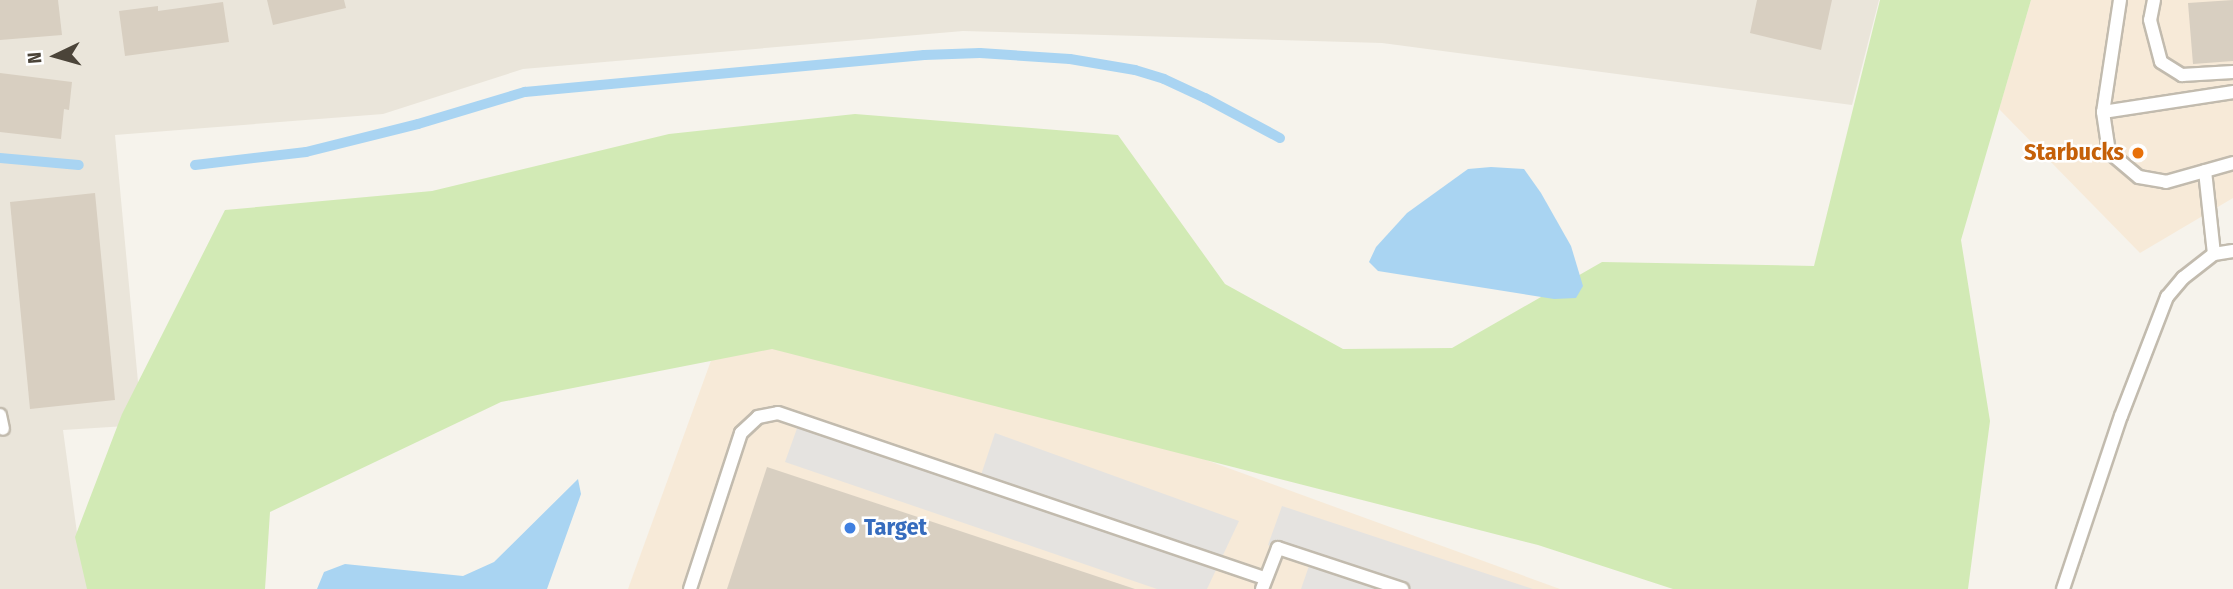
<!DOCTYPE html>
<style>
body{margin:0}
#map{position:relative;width:2233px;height:589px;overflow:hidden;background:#f6f3ec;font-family:"Fira Sans Condensed",sans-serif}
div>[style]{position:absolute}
.residential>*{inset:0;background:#eae5da}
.commercial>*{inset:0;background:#f7ead8}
.green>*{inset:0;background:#d2eab5}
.parking>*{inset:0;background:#e5e3e0}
.water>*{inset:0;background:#a9d4f2}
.stream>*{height:10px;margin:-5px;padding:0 5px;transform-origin:5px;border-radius:5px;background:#a9d4f2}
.building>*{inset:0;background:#d8cfc1}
.roads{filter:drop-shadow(2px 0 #c2bbae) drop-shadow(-2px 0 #c2bbae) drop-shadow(0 2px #c2bbae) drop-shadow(0 -2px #c2bbae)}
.service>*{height:12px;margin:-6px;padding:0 6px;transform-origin:6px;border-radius:6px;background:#fff}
.dots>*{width:19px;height:19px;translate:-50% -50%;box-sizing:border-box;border:4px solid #fff;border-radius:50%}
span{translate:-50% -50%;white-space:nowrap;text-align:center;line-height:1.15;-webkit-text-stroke:5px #fff;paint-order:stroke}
.food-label{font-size:24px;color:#c56008;font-weight:700}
.right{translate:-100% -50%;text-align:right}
.shop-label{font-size:24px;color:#366cbe;font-weight:700}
.left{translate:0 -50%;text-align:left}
.north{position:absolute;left:21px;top:21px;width:70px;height:70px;-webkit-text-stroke:5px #fff;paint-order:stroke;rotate:265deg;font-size:19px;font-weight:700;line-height:28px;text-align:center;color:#4b4439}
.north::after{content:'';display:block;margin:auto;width:24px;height:32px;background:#4b4439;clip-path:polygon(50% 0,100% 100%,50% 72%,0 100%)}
</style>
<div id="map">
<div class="residential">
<i style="clip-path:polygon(0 0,1879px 0,1852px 105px,1382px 43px,963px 31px,523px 69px,383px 114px,115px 135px,142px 425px,63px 430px,77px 533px,89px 589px,0 589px)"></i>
</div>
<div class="commercial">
<i style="clip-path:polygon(2031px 0,2233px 0,2233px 198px,2140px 253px,1999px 109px)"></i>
<i style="clip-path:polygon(737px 289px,1560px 589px,628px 589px)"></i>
</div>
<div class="green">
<i style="clip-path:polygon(1880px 0,2031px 0,1961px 240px,1990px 421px,1968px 589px,1673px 589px,1538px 545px,772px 349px,501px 402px,270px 512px,265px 589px,87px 589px,75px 537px,122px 414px,225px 210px,432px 191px,669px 134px,855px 114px,1118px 135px,1225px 284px,1343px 349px,1452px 348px,1602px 262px,1814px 266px)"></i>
</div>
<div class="parking">
<i style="clip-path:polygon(800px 420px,979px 481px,995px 433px,1239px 521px,1207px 589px,1157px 589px,785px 462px)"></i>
<i style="clip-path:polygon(1282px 506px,1533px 589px,1301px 589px,1311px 560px,1268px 545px)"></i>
</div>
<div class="water">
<i style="clip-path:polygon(1491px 167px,1524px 169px,1541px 193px,1571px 246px,1583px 286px,1576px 298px,1554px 299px,1378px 271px,1369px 262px,1376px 247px,1407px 213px,1468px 169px)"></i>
<i style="clip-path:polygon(578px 479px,581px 494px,547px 589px,317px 589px,324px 572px,345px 564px,463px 576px,494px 562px)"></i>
</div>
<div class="stream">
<i style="left:0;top:158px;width:79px;rotate:5.1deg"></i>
<i style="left:195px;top:165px;width:112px;rotate:-6.7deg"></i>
<i style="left:306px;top:152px;width:115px;rotate:-14deg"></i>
<i style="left:418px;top:124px;width:112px;rotate:-16.7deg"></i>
<i style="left:525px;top:92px;width:401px;rotate:-5.3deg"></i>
<i style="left:924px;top:55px;width:56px;rotate:-2deg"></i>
<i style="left:980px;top:53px;width:90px;rotate:3.8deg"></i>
<i style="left:1070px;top:59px;width:66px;rotate:9.6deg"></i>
<i style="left:1135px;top:70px;width:30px;rotate:17deg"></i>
<i style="left:1164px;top:79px;width:45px;rotate:24.9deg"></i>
<i style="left:1205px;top:98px;width:85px;rotate:28.1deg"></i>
</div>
<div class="building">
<i style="clip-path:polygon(0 0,58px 0,62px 35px,0 40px)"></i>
<i style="clip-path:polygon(267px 0,344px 0,346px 8px,273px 25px)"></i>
<i style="clip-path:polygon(1757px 0,1832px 0,1821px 50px,1750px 33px)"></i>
<i style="clip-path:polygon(2233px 0,2233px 61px,2193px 64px,2188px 3px)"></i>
<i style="clip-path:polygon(223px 2px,229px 42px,125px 56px,119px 11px,158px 6px,158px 11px)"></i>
<i style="clip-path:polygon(0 73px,72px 82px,69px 110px,64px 109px,61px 139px,0 132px)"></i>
<i style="clip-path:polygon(95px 193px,115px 400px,30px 409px,10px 202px)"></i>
<i style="clip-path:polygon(767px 467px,1135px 589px,727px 589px)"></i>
</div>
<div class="roads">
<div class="service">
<i style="left:2120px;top:0;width:113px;rotate:98.6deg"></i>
<i style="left:2103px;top:112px;width:40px;rotate:81.5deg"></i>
<i style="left:2109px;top:152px;width:39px;rotate:40deg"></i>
<i style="left:2139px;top:177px;width:27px;rotate:10deg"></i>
<i style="left:2166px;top:182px;width:70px;rotate:-15.8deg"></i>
<i style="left:2154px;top:0;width:20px;rotate:101deg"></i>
<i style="left:2150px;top:20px;width:43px;rotate:75.3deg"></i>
<i style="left:2161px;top:62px;width:25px;rotate:32deg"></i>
<i style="left:2182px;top:75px;width:51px;rotate:-3.4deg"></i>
<i style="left:2103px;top:112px;width:132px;rotate:-8.7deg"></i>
<i style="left:2205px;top:171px;width:83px;rotate:83.8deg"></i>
<i style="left:0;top:415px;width:14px;rotate:78deg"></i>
<i style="left:690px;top:589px;width:164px;rotate:-71.9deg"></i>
<i style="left:741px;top:433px;width:23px;rotate:-43deg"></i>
<i style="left:758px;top:417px;width:20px;rotate:-11deg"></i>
<i style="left:778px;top:413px;width:513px;rotate:18.75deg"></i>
<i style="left:1262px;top:589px;width:44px;rotate:-68.7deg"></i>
<i style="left:1278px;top:548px;width:131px;rotate:18.3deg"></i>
<i style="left:2063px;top:589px;width:182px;rotate:-71.5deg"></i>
<i style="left:2121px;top:416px;width:128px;rotate:-68.9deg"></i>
<i style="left:2167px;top:297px;width:25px;rotate:-50deg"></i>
<i style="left:2183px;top:278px;width:39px;rotate:-38deg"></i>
<i style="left:2214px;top:254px;width:19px;rotate:-9deg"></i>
</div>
</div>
<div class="dots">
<i style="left:2138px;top:153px;background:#e8710a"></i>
<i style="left:850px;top:528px;background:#3f7fe0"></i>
</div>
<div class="food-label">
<span class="right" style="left:2124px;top:153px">Starbucks</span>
</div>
<div class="shop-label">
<span class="left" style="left:864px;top:528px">Target</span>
</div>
<div class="north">N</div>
</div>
